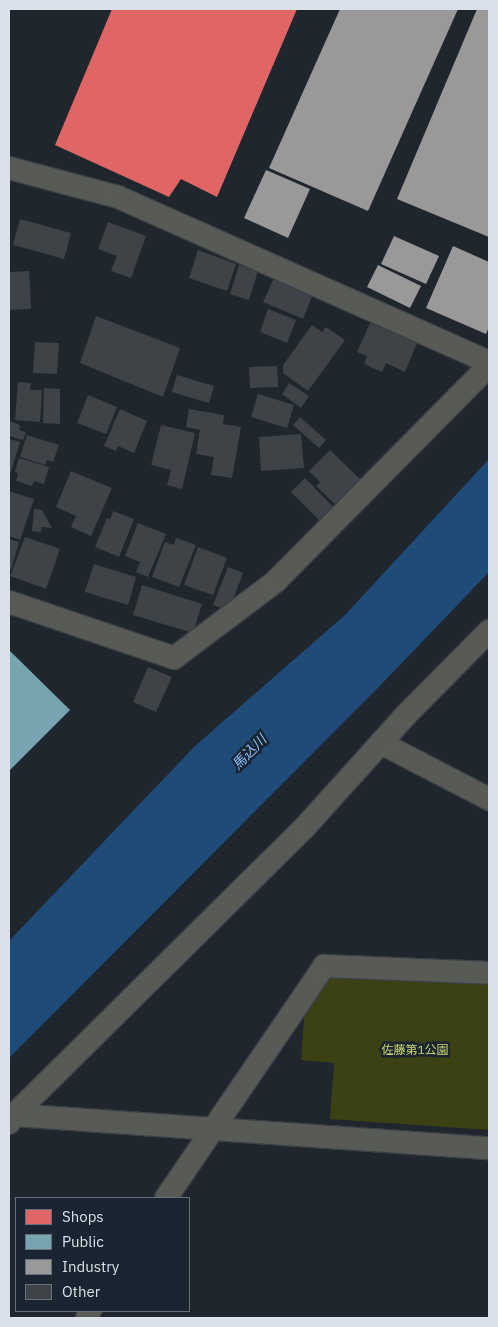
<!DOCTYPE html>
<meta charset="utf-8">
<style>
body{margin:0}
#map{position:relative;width:498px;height:1327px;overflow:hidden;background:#20262d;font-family:"IBM Plex Sans","Noto Sans JP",sans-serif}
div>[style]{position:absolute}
.green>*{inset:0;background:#3c4113}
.water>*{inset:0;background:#1f4b79}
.shops>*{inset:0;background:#e06666}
.public>*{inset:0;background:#76a5af}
.industry>*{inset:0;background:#999}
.building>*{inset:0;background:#3e4348}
.roads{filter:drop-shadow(1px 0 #3b4047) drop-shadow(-1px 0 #3b4047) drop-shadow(0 1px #3b4047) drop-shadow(0 -1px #3b4047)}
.minor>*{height:22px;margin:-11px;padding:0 11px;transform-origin:11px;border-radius:11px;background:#585b55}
span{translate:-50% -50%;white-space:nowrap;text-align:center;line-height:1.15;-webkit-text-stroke:5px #1b2532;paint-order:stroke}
.park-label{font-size:12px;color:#cbd770}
.water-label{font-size:14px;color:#8dc2ff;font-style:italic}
.frame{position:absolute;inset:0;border:10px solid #dae1ea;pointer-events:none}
.legend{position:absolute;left:15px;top:1197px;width:175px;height:115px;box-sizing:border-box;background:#1b2532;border:1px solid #67707c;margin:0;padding:6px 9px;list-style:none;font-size:15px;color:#dae1ea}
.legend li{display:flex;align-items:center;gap:10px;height:25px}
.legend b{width:25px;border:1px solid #67707c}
</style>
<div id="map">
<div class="green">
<i style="clip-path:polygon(329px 972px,489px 978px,489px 1130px,330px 1119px,334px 1063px,301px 1060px,305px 1006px)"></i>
</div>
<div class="water">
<i style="clip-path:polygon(489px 459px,489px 572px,373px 693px,9px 1058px,9px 941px,195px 746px,345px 615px)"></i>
</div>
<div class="shops">
<i style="clip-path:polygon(112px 9px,297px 9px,217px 197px,181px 179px,169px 197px,55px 145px)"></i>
</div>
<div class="public">
<i style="clip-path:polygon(9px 650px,70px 710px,9px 771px)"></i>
</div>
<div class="industry">
<i style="clip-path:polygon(340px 9px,458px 9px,368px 211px,269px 168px)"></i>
<i style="clip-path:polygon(477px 9px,489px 9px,489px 237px,397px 199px)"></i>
<i style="clip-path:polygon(266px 170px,310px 189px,288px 238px,244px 218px)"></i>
<i style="clip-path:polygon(394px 236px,439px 256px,426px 284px,381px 264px)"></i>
<i style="clip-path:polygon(453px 246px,489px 262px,489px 327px,486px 334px,426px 308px)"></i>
<i style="clip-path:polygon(378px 265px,421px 286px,410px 308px,367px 287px)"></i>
</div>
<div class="building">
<i style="clip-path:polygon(20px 219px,71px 233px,64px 259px,13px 245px)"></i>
<i style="clip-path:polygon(108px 222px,146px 236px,131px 278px,111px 271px,117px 256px,98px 249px)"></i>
<i style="clip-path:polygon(198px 250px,236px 264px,227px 291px,189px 278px)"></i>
<i style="clip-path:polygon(239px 265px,258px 271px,249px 300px,230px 294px)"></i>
<i style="clip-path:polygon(29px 271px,31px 309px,9px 310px,9px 272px)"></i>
<i style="clip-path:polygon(274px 278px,313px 294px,303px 319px,263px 302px)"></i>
<i style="clip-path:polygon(268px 309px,296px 320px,287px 343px,260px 332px)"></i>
<i style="clip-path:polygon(96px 316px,180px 348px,163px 397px,80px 363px)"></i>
<i style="clip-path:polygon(370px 323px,417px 343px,405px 372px,386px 363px,382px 372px,364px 364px,367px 356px,357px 352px)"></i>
<i style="clip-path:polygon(312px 325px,322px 332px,326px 327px,345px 340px,308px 391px,283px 373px,283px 365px)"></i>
<i style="clip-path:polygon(35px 342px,59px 343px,57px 374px,33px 373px)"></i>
<i style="clip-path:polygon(277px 366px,278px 387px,250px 388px,249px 367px)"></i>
<i style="clip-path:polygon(177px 375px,214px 386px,209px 403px,172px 392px)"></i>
<i style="clip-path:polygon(18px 382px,31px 383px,30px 390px,42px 390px,40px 422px,15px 420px)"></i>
<i style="clip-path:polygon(289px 383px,309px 396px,301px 408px,282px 394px)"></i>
<i style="clip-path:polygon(44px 388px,60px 389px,60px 424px,43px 423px)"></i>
<i style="clip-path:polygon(258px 394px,294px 405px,287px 428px,251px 417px)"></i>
<i style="clip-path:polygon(88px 395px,117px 407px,106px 434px,77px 423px)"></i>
<i style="clip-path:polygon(120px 409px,147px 421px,134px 453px,118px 446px,116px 451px,104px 446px)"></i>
<i style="clip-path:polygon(189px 409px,224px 415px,223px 424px,241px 427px,232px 478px,211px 475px,214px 457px,196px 454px,200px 430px,186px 427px)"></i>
<i style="clip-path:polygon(300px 417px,326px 440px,319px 448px,293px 425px)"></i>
<i style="clip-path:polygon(9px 421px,20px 425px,19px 430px,26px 432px,23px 440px,9px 436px)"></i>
<i style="clip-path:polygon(161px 425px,195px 433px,182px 489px,167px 485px,171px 470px,151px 465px)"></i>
<i style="clip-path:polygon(301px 434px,304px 468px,261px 471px,259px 437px)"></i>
<i style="clip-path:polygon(27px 435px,59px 445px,53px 462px,47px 460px,45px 465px,20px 457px)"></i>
<i style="clip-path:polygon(9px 439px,20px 442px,9px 478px)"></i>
<i style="clip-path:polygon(330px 450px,363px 482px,338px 507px,316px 486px,320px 482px,309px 471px)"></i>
<i style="clip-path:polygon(19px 458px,49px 467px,44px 484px,34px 481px,32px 486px,16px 481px,18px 473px,15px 472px)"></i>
<i style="clip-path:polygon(71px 471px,112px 488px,91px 536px,71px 527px,76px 516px,56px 507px)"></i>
<i style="clip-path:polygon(305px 478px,335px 509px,321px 522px,291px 492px)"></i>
<i style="clip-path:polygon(9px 491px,34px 499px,20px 540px,9px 536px)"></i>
<i style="clip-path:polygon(34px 509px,42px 510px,52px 528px,42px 527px,41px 532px,32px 531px)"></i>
<i style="clip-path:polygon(113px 511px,134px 519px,119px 557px,95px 547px,107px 518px,110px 519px)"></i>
<i style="clip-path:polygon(138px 523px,166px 534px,148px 577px,136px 572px,140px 562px,125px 556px)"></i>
<i style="clip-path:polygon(25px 537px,60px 549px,46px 589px,10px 576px)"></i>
<i style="clip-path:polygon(176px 538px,196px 545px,179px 587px,152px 577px,165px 542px,174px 545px)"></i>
<i style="clip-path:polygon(9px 539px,19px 542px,11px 570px,9px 569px)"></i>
<i style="clip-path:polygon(198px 547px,227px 558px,213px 595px,184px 585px)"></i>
<i style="clip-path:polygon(94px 564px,136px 577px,128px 605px,85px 592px)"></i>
<i style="clip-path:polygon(228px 567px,243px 573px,229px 611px,213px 605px)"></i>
<i style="clip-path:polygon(142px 585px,202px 604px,193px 633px,133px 615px)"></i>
<i style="clip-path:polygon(148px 667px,172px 677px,156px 712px,133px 702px)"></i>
</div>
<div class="roads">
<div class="minor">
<i style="left:9px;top:168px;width:113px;rotate:14.9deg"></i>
<i style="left:118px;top:197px;width:406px;rotate:24deg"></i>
<i style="left:9px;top:602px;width:174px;rotate:18.7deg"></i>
<i style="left:174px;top:658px;width:128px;rotate:-37deg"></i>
<i style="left:276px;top:581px;width:303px;rotate:-45.3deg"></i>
<i style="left:381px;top:743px;width:122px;rotate:27.4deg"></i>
<i style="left:14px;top:1115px;width:476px;rotate:4deg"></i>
<i style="left:9px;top:1123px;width:9px;rotate:-58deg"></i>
<i style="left:14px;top:1115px;width:411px;rotate:-44.7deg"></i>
<i style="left:306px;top:826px;width:149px;rotate:-48deg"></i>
<i style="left:406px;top:715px;width:118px;rotate:-45.3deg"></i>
<i style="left:166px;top:1198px;width:281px;rotate:-55.7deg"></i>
<i style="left:324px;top:966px;width:165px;rotate:2.4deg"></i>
<i style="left:87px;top:1318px;width:8px;rotate:-67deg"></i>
</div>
</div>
<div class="park-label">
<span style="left:415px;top:1050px">佐藤第1公園</span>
</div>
<div class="water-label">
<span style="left:249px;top:752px;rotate:-46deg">馬込川</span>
</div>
<div class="frame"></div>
<ul class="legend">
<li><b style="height:14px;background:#e06666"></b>Shops</li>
<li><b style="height:14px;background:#76a5af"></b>Public</li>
<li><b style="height:14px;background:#999"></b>Industry</li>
<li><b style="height:14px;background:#3e4348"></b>Other</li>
</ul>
</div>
